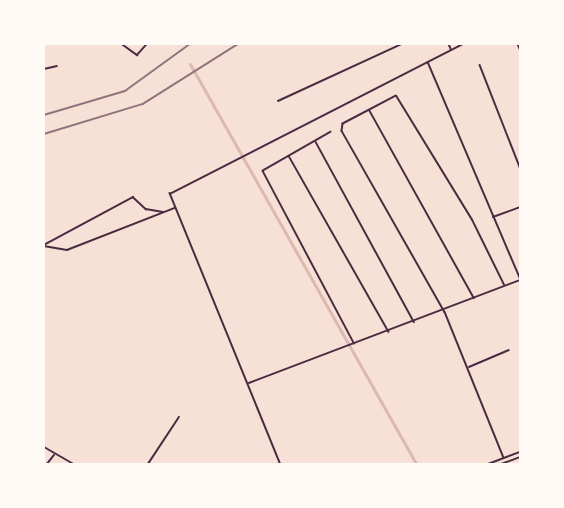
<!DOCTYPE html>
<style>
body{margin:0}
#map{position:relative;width:564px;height:508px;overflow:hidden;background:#f7e1d7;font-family:"DM Sans",sans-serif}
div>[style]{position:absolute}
.canal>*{height:3px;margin:-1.5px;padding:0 1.5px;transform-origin:1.5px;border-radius:1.5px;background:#dcb8b0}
.minor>*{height:1.5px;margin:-0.75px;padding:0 0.75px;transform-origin:0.75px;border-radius:0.75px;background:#4a2c40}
.primary>*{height:2px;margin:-1px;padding:0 1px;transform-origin:1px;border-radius:1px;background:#4a2c40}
.rail>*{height:1.5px;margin:-0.75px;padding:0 0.75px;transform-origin:0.75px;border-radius:0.75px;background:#8f747c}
span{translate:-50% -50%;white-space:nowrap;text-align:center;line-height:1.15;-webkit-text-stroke:4.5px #fffaf5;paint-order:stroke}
.frame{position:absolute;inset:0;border:45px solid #fffaf5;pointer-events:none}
</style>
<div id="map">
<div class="canal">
<i style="left:190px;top:64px;width:459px;rotate:60.5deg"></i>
</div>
<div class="minor">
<i style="left:122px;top:44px;width:19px;rotate:36deg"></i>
<i style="left:137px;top:55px;width:15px;rotate:-48deg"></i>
<i style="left:449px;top:44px;width:5px;rotate:68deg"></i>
<i style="left:518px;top:44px;width:5px;rotate:68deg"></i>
<i style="left:428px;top:62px;width:235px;rotate:66.9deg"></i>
<i style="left:480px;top:65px;width:110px;rotate:68.6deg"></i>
<i style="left:44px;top:69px;width:13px;rotate:-13deg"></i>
<i style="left:278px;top:101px;width:136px;rotate:-24.7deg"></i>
<i style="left:370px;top:111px;width:214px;rotate:60.9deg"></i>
<i style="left:331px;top:132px;width:78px;rotate:150.2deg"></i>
<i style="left:263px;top:171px;width:195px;rotate:62.1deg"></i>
<i style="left:316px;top:142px;width:205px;rotate:61.4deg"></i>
<i style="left:289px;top:156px;width:202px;rotate:60.4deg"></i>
<i style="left:493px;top:217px;width:29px;rotate:-20deg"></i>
<i style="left:44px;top:245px;width:101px;rotate:-28.3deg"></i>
<i style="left:133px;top:197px;width:18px;rotate:43deg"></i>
<i style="left:146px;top:209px;width:17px;rotate:10deg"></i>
<i style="left:44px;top:246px;width:23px;rotate:10deg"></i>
<i style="left:67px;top:250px;width:116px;rotate:-21.3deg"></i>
<i style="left:504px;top:285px;width:72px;rotate:-116.2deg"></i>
<i style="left:472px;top:220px;width:145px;rotate:-121.5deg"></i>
<i style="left:396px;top:96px;width:60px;rotate:152.2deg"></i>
<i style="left:343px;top:124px;width:7px;rotate:98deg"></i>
<i style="left:342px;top:131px;width:208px;rotate:60.4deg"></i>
<i style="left:445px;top:312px;width:157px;rotate:68deg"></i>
<i style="left:469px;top:367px;width:43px;rotate:-23deg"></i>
<i style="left:249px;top:383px;width:290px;rotate:-20.8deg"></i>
<i style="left:47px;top:464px;width:11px;rotate:-52deg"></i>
<i style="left:148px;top:464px;width:56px;rotate:-56.6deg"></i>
<i style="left:280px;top:464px;width:292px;rotate:-112.2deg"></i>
<i style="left:170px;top:194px;width:329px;rotate:-27.1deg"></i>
</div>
<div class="primary">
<i style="left:44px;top:447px;width:34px;rotate:30deg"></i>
<i style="left:488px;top:464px;width:34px;rotate:-21deg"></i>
<i style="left:501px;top:464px;width:20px;rotate:-20deg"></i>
</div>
<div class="rail">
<i style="left:44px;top:115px;width:84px;rotate:-16.5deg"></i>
<i style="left:125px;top:91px;width:80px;rotate:-35.9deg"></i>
<i style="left:44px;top:134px;width:103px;rotate:-16.9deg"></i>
<i style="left:143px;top:104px;width:112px;rotate:-32.3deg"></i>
</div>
<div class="frame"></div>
</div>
